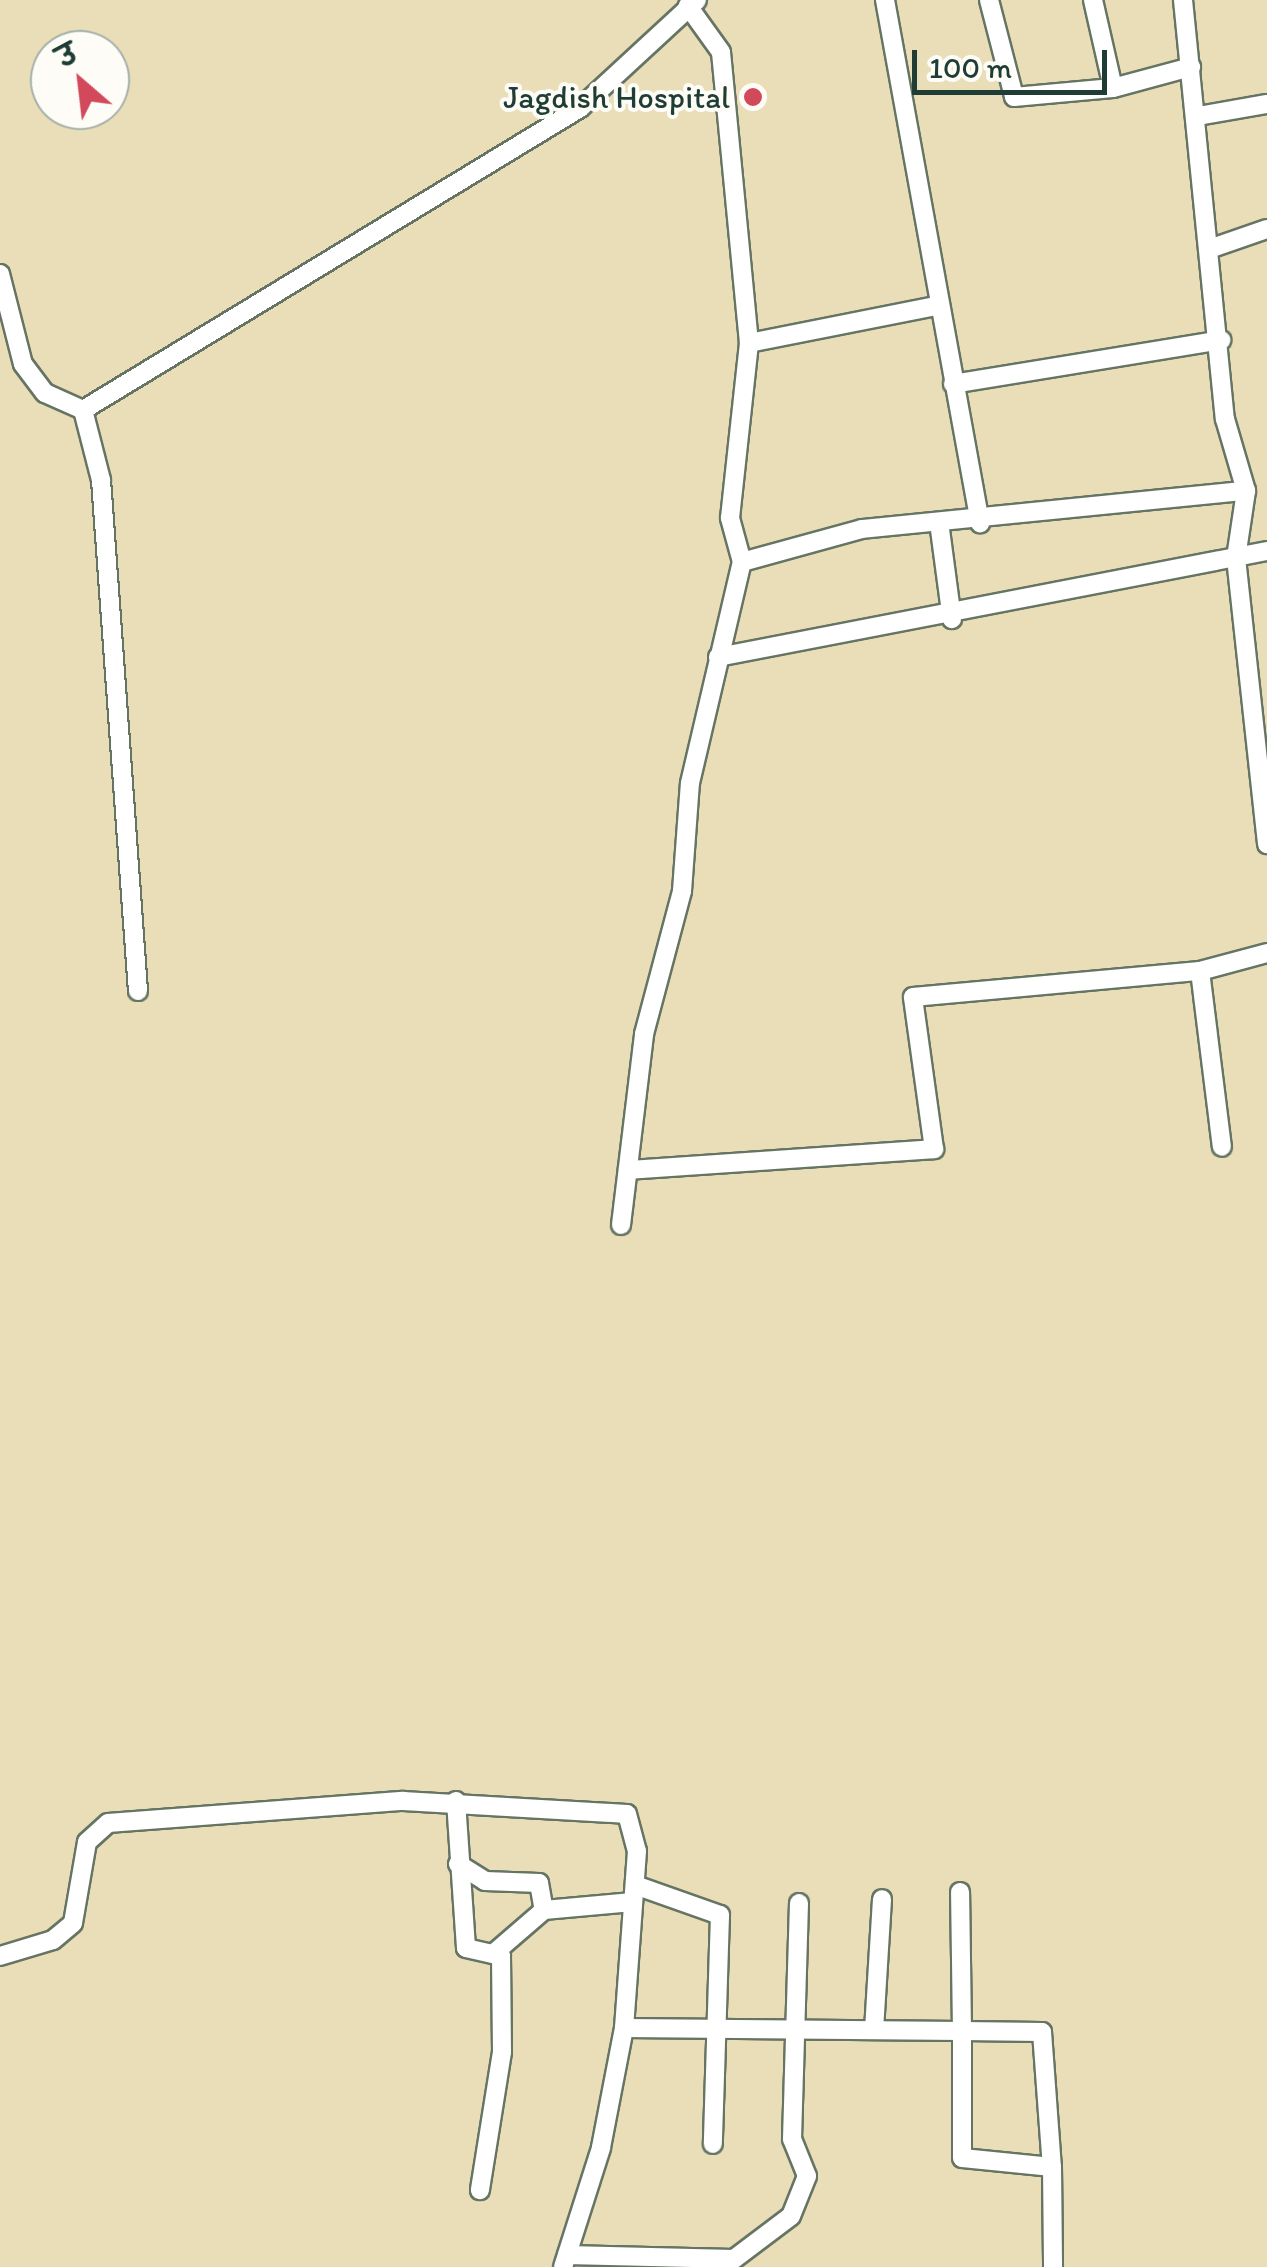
<!DOCTYPE html>
<meta charset="utf-8">
<style>
body{margin:0}
#map{position:relative;width:1267px;height:2267px;overflow:hidden;background:#eadeb9;font-family:Itim,"Playpen Sans Deva",sans-serif}
div>[style]{position:absolute}
.roads{filter:drop-shadow(2px 0 #667563) drop-shadow(-2px 0 #667563) drop-shadow(0 2px #667563) drop-shadow(0 -2px #667563)}
.minor>*{height:18px;margin:-9px;padding:0 9px;transform-origin:9px;border-radius:9px;background:#fff}
.dots>*{width:28px;height:28px;translate:-50% -50%;box-sizing:border-box;border:5px solid #fdfcf7;border-radius:50%}
span{translate:-50% -50%;white-space:nowrap;text-align:center;line-height:1.15;-webkit-text-stroke:8px #fdfcf7;paint-order:stroke}
.poi-label{font-size:32px;color:#1f3d34}
.right{translate:-100% -50%;text-align:right}
.north{position:absolute;left:30px;top:30px;width:100px;height:100px;box-sizing:border-box;background:#fdfcf7;border:2px solid #a4b0a9;border-radius:50%;rotate:332deg;font-size:28px;font-weight:700;line-height:40px;text-align:center;color:#1f3d34}
.north::after{content:'';display:block;margin:auto;width:35px;height:45px;background:#d1495b;clip-path:polygon(50% 0,100% 100%,50% 72%,0 100%)}
.scale{position:absolute;left:912px;top:50px;width:195px;height:45px;box-sizing:border-box;border:5px solid #1f3d34;border-top:0;padding-left:12px;font-size:30px;line-height:35px;white-space:nowrap;color:#1f3d34;-webkit-text-stroke:8px #fdfcf7;paint-order:stroke}
</style>
<div id="map">
<div class="roads">
<div class="minor">
<i style="left:885px;top:0;width:532px;rotate:79.7deg"></i>
<i style="left:989px;top:0;width:100px;rotate:75.5deg"></i>
<i style="left:1014px;top:97px;width:99px;rotate:-5.2deg"></i>
<i style="left:1113px;top:88px;width:81px;rotate:-15.1deg"></i>
<i style="left:1093px;top:0;width:90px;rotate:77.2deg"></i>
<i style="left:1183px;top:0;width:421px;rotate:84.3deg"></i>
<i style="left:1225px;top:419px;width:75px;rotate:73.7deg"></i>
<i style="left:1246px;top:491px;width:68px;rotate:98.5deg"></i>
<i style="left:1236px;top:558px;width:288px;rotate:83.8deg"></i>
<i style="left:1198px;top:116px;width:70px;rotate:-9.9deg"></i>
<i style="left:1212px;top:248px;width:58px;rotate:-19.1deg"></i>
<i style="left:0;top:274px;width:93px;rotate:75.7deg"></i>
<i style="left:23px;top:364px;width:36px;rotate:53deg"></i>
<i style="left:45px;top:393px;width:42px;rotate:24.1deg"></i>
<i style="left:749px;top:343px;width:191px;rotate:-11.2deg"></i>
<i style="left:953px;top:384px;width:272px;rotate:-9.3deg"></i>
<i style="left:939px;top:522px;width:98px;rotate:82.4deg"></i>
<i style="left:742px;top:562px;width:124px;rotate:-15.4deg"></i>
<i style="left:862px;top:529px;width:386px;rotate:-5.7deg"></i>
<i style="left:718px;top:657px;width:559px;rotate:-10.93deg"></i>
<i style="left:1200px;top:971px;width:177px;rotate:82.9deg"></i>
<i style="left:138px;top:991px;width:512px;rotate:-94.14deg"></i>
<i style="left:101px;top:480px;width:72px;rotate:-104.4deg"></i>
<i style="left:83px;top:410px;width:582px;rotate:-31.28deg"></i>
<i style="left:580px;top:108px;width:159px;rotate:-42.7deg"></i>
<i style="left:628px;top:1170px;width:307px;rotate:-3.9deg"></i>
<i style="left:934px;top:1149px;width:153px;rotate:-97.9deg"></i>
<i style="left:913px;top:997px;width:288px;rotate:-5.2deg"></i>
<i style="left:1200px;top:971px;width:69px;rotate:-15deg"></i>
<i style="left:621px;top:1225px;width:192px;rotate:-83.1deg"></i>
<i style="left:644px;top:1034px;width:148px;rotate:-75.1deg"></i>
<i style="left:682px;top:891px;width:108px;rotate:-85.8deg"></i>
<i style="left:690px;top:783px;width:227px;rotate:-76.8deg"></i>
<i style="left:742px;top:562px;width:46px;rotate:-105.3deg"></i>
<i style="left:730px;top:518px;width:176px;rotate:-83.8deg"></i>
<i style="left:749px;top:343px;width:292px;rotate:-95.5deg"></i>
<i style="left:721px;top:52px;width:57px;rotate:-125.7deg"></i>
<i style="left:456px;top:1801px;width:147px;rotate:86.1deg"></i>
<i style="left:466px;top:1948px;width:36px;rotate:13deg"></i>
<i style="left:501px;top:1956px;width:96px;rotate:89.4deg"></i>
<i style="left:502px;top:2052px;width:140px;rotate:99.1deg"></i>
<i style="left:458px;top:1864px;width:32px;rotate:32deg"></i>
<i style="left:485px;top:1881px;width:54px;rotate:2.1deg"></i>
<i style="left:539px;top:1883px;width:27px;rotate:80deg"></i>
<i style="left:544px;top:1910px;width:67px;rotate:139.2deg"></i>
<i style="left:635px;top:1885px;width:90px;rotate:19.4deg"></i>
<i style="left:720px;top:1915px;width:229px;rotate:91.8deg"></i>
<i style="left:544px;top:1910px;width:89px;rotate:-5.1deg"></i>
<i style="left:0;top:1956px;width:55px;rotate:-16.8deg"></i>
<i style="left:53px;top:1940px;width:26px;rotate:-40deg"></i>
<i style="left:73px;top:1923px;width:82px;rotate:-80.2deg"></i>
<i style="left:87px;top:1842px;width:28px;rotate:-42deg"></i>
<i style="left:108px;top:1823px;width:296px;rotate:-4.3deg"></i>
<i style="left:403px;top:1801px;width:224px;rotate:3.3deg"></i>
<i style="left:627px;top:1814px;width:38px;rotate:75deg"></i>
<i style="left:637px;top:1851px;width:177px;rotate:94.2deg"></i>
<i style="left:624px;top:2028px;width:122px;rotate:100.9deg"></i>
<i style="left:601px;top:2148px;width:125px;rotate:107.7deg"></i>
<i style="left:624px;top:2028px;width:338px;rotate:0.5deg"></i>
<i style="left:962px;top:2031px;width:80px;rotate:0.7deg"></i>
<i style="left:1042px;top:2032px;width:135px;rotate:85.8deg"></i>
<i style="left:1052px;top:2167px;width:90px;rotate:-174.3deg"></i>
<i style="left:962px;top:2158px;width:127px;rotate:-90deg"></i>
<i style="left:962px;top:2031px;width:139px;rotate:-90.8deg"></i>
<i style="left:874px;top:2030px;width:131px;rotate:-86.5deg"></i>
<i style="left:1052px;top:2167px;width:100px;rotate:89.4deg"></i>
<i style="left:567px;top:2255px;width:167px;rotate:1.4deg"></i>
<i style="left:734px;top:2259px;width:71px;rotate:-37deg"></i>
<i style="left:791px;top:2216px;width:43px;rotate:-68.2deg"></i>
<i style="left:807px;top:2176px;width:40px;rotate:-112deg"></i>
<i style="left:792px;top:2139px;width:236px;rotate:-88.3deg"></i>
</div>
</div>
<div class="dots">
<i style="left:753px;top:97px;background:#d1495b"></i>
</div>
<div class="poi-label">
<span class="right" style="left:730px;top:97px">Jagdish Hospital</span>
</div>
<div class="north">उ</div>
<div class="scale">100 m</div>
</div>
